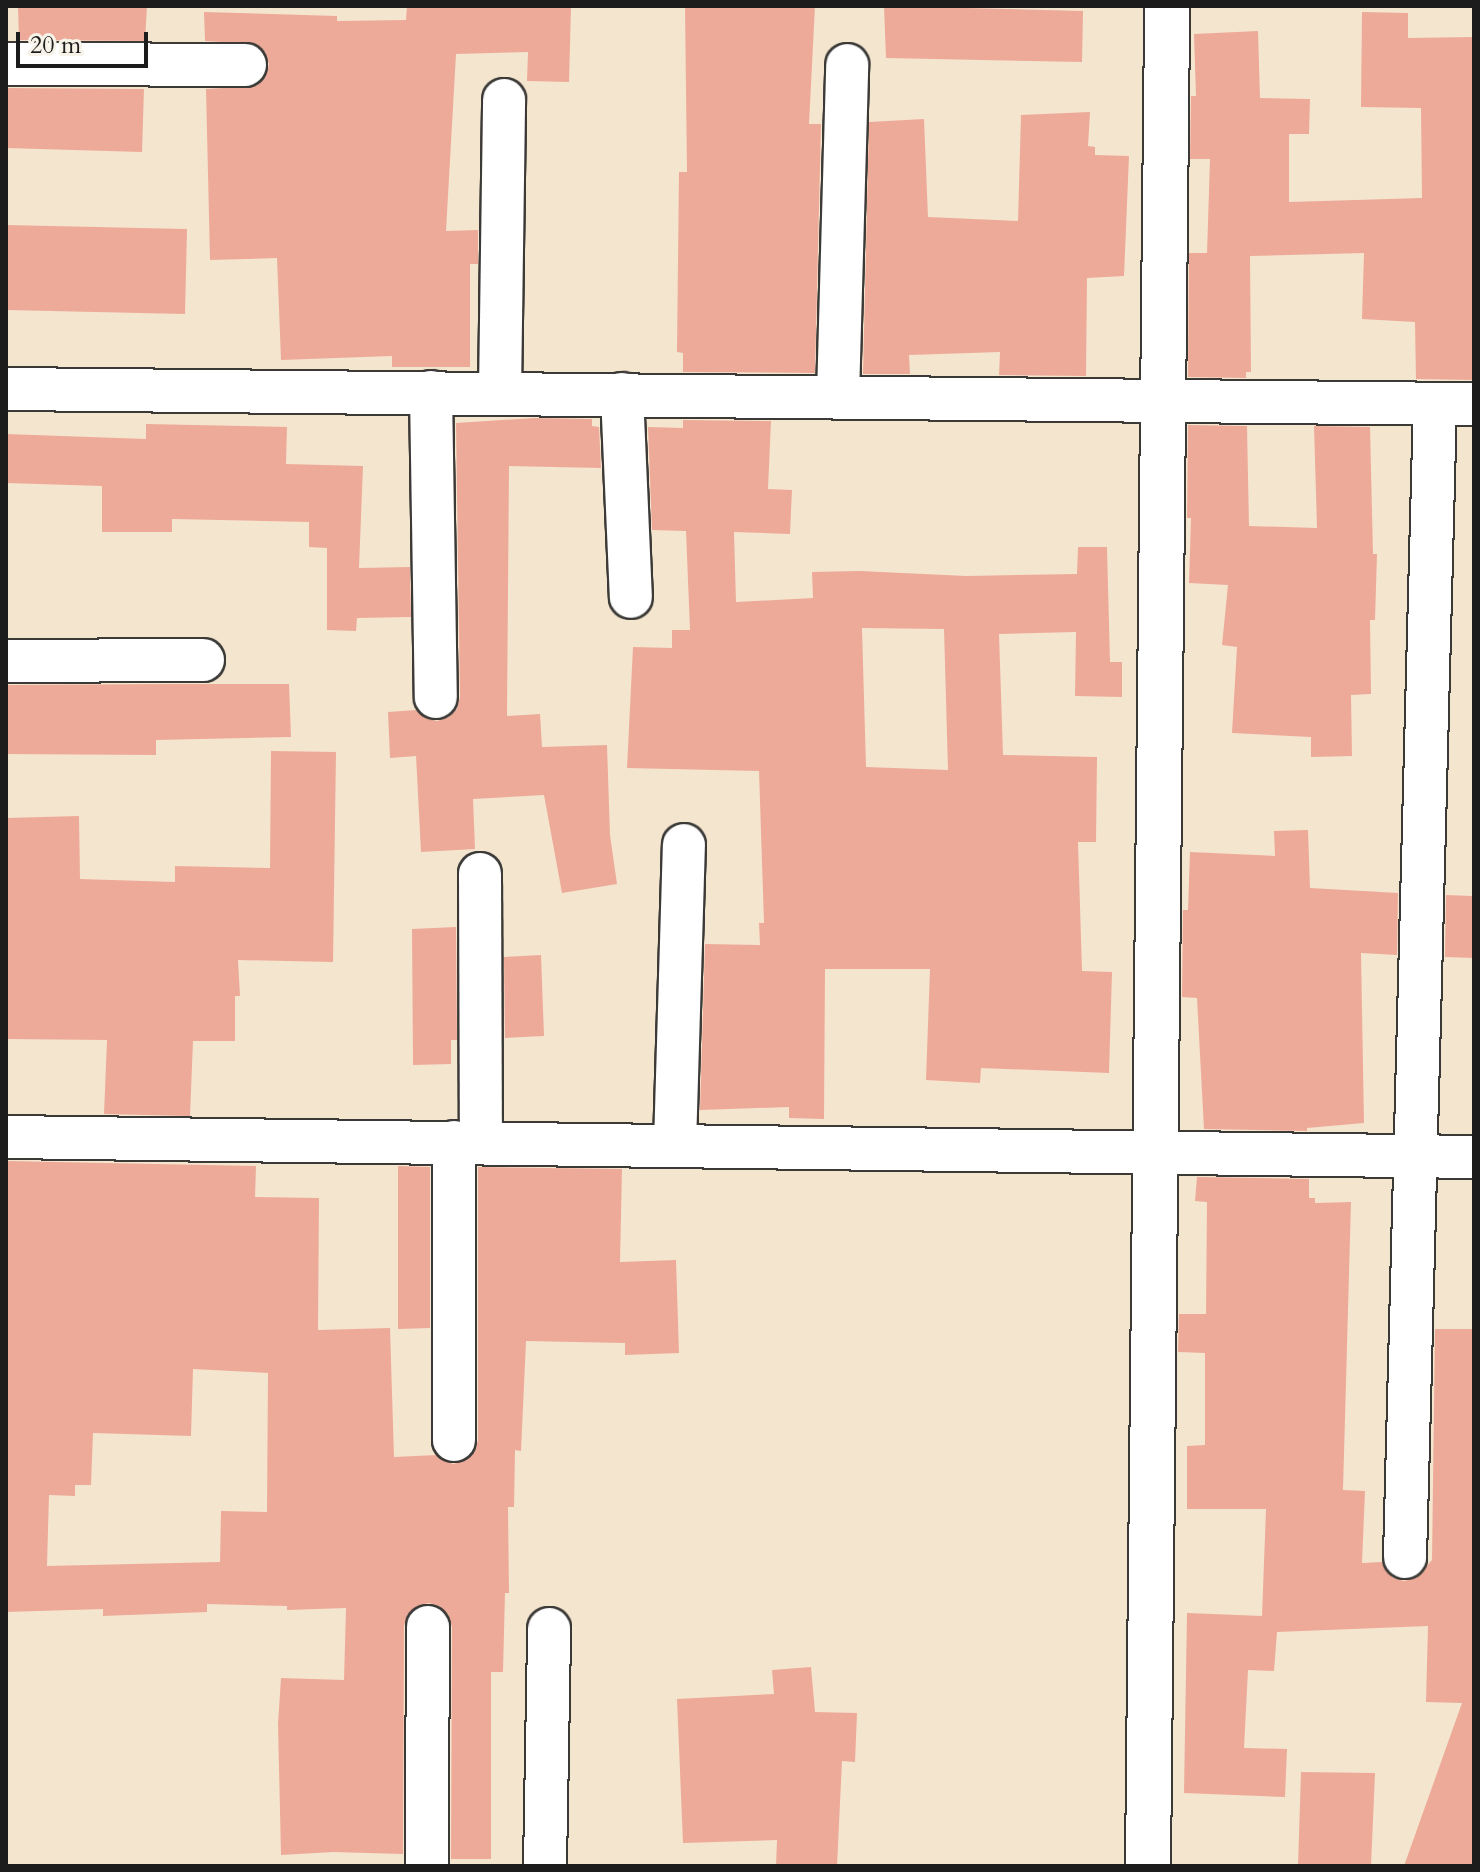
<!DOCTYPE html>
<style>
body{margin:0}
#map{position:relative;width:1480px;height:1872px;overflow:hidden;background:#f4e5cf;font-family:Cardo,serif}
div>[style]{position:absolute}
.building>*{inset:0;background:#ea9}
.roads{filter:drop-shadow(2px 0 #3c3a37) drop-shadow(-2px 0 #3c3a37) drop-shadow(0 2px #3c3a37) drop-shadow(0 -2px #3c3a37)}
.street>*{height:42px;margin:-21px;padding:0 21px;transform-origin:21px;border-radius:21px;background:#fff}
.secondary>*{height:44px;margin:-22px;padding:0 22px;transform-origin:22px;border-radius:22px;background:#fff}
span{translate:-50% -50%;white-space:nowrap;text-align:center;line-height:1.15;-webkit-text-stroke:6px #f7f3e8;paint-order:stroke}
.frame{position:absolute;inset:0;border:8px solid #1c1c1c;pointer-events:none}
.scale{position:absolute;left:16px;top:32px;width:132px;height:36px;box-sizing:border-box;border:4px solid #1c1c1c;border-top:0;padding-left:10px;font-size:24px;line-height:28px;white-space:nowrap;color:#1c1c1c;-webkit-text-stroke:6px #f7f3e8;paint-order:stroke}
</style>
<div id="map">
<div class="building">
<i style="clip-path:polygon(18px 6px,147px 6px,145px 41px,19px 40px)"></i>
<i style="clip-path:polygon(407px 6px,571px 6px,569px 82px,527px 81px,528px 52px,456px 54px,446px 231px,478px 230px,478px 264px,470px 264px,470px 367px,392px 367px,392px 356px,281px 360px,277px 258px,210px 260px,206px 89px,256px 86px,265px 78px,269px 64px,265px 52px,256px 44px,205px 41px,204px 12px,337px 16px,337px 21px,406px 20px)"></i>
<i style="clip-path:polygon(685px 6px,815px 6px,809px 124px,821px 124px,815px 373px,683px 372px,683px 353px,677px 352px,679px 172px,687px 172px)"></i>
<i style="clip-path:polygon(884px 6px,1083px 11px,1082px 62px,886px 58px)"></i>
<i style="clip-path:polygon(1362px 12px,1408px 13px,1408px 38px,1474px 37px,1474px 380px,1416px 379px,1415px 322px,1362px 319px,1364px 253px,1250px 256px,1251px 372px,1246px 372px,1246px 378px,1188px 377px,1189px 253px,1207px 253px,1210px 159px,1190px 159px,1191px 96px,1196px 96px,1194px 34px,1258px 31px,1260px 98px,1310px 99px,1309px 134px,1289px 134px,1289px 202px,1422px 198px,1421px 108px,1361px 107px)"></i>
<i style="clip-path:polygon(6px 88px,144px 89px,142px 152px,6px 148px)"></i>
<i style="clip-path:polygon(1090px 112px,1088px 146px,1095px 147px,1095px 155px,1129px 156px,1124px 276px,1087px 278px,1086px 376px,999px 375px,1000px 352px,909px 355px,910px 374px,863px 374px,869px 122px,924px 119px,928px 217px,1018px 221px,1021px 115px)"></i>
<i style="clip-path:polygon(6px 225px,187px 229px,185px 314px,6px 310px)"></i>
<i style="clip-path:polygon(535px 418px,592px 419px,592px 426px,599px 427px,601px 468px,509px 466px,507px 716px,540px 714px,542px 747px,607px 745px,610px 835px,617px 884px,562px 893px,544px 795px,473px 799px,475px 849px,421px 852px,416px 756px,390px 758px,388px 712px,416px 710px,425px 718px,437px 721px,449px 717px,457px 709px,460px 697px,456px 423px)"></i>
<i style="clip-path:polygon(evenodd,683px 420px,771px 421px,768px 489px,792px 490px,790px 534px,734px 532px,736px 602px,813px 598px,812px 572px,860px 571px,966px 576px,1077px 574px,1078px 547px,1107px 547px,1110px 662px,1122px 662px,1122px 697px,1075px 696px,1076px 632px,999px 634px,1003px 755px,1097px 757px,1096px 842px,1078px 842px,1082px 971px,1112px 972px,1109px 1073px,981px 1068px,980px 1083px,926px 1080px,930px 969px,825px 969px,824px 1119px,789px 1118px,789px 1107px,700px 1110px,705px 944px,760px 945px,759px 923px,764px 923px,759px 771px,627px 768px,633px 647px,672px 648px,672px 630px,690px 630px,686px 531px,652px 530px,648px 427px,683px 428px,683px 420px,862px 628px,944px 629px,948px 770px,866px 767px,862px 628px)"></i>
<i style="clip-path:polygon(146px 424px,287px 427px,286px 464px,363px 466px,359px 568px,410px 567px,411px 617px,357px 618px,356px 631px,327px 630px,327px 548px,309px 547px,309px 522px,172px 519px,172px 532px,102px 532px,102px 486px,6px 483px,6px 434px,146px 439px)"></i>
<i style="clip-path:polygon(1188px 425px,1247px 426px,1249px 526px,1317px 528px,1314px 426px,1370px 427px,1373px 554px,1377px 554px,1375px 620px,1370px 620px,1371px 694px,1351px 695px,1352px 756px,1311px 757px,1311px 737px,1232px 733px,1237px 647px,1222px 645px,1228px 585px,1189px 583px,1191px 518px,1187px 518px)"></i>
<i style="clip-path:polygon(172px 684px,289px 684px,291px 737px,156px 740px,156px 755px,6px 754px,6px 685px)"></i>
<i style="clip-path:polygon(271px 751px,336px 752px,333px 962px,238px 960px,240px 996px,235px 996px,235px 1041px,193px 1041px,190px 1116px,104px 1114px,107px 1040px,6px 1039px,6px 818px,79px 816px,80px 879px,175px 882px,175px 866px,270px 868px)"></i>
<i style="clip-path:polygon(1308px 830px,1310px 888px,1398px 893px,1397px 955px,1361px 953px,1364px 1123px,1307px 1128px,1307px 1131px,1204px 1129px,1197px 998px,1182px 997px,1183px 910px,1188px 910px,1190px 852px,1275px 856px,1274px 831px)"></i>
<i style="clip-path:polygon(1446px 895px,1472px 896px,1474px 958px,1445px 957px)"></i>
<i style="clip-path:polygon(456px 927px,457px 1040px,451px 1040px,451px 1064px,413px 1065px,412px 929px)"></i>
<i style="clip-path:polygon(541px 955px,544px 1036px,505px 1038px,504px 957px)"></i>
<i style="clip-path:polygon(evenodd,6px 1161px,256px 1166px,255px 1197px,319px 1198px,318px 1330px,390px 1328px,394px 1457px,437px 1455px,453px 1464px,467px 1460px,475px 1451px,478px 1440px,478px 1167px,622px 1169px,620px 1262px,676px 1260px,679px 1353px,625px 1355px,625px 1343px,526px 1341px,521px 1451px,515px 1450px,514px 1507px,508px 1507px,509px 1593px,505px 1593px,503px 1672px,491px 1672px,491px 1859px,451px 1859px,452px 1627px,448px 1614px,439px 1606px,429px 1603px,417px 1606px,408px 1614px,404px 1626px,403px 1854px,333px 1852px,281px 1855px,278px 1724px,281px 1678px,344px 1680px,346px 1608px,287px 1610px,287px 1606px,207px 1604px,207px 1612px,103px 1616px,103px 1609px,6px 1612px,6px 1161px,193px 1369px,268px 1373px,267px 1512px,221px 1511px,220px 1562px,47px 1566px,49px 1495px,75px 1496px,75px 1485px,91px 1485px,93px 1433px,191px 1436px,193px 1369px)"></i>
<i style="clip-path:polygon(398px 1166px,430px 1167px,430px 1328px,398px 1329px)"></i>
<i style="clip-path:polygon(1197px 1177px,1309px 1179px,1309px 1198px,1315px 1198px,1315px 1203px,1351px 1202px,1343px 1490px,1365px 1491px,1362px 1563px,1382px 1562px,1393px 1578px,1404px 1581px,1416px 1578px,1432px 1560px,1435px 1329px,1474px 1329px,1474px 1866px,1404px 1866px,1462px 1703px,1426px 1702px,1428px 1626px,1277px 1632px,1274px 1671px,1248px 1670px,1244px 1748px,1287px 1749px,1285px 1797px,1184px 1793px,1187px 1613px,1262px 1616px,1266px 1509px,1187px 1509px,1187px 1446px,1205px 1445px,1205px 1353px,1178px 1352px,1179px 1314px,1206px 1314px,1207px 1202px,1195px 1201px)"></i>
<i style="clip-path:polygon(811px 1667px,815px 1712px,857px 1713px,855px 1762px,842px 1761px,837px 1866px,776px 1866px,777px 1840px,683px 1843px,677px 1699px,774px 1694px,772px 1670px)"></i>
<i style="clip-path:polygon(1301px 1772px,1375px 1773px,1371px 1866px,1298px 1866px)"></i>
</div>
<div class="roads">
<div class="street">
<i style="left:6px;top:64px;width:239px;rotate:0.2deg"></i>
<i style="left:6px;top:389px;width:1468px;rotate:0.59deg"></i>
<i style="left:431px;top:392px;width:305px;rotate:89.1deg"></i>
<i style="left:500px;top:393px;width:293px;rotate:-89.2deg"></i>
<i style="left:622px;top:394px;width:203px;rotate:87.5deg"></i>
<i style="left:838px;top:396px;width:331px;rotate:-88.4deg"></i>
<i style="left:6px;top:661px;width:197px;rotate:-0.3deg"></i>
<i style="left:480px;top:874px;width:268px;rotate:89.8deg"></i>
<i style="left:6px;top:1137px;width:1468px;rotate:0.78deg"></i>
<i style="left:454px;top:1142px;width:298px;rotate:90deg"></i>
<i style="left:675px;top:1145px;width:300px;rotate:-88.3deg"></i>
<i style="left:1405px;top:1557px;width:1153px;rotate:-88.51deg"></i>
<i style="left:427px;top:1866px;width:239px;rotate:-89.8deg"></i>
<i style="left:545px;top:1866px;width:237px;rotate:-89deg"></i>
</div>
<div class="secondary">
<i style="left:1148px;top:1866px;width:1860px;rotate:-89.41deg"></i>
</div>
</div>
<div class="frame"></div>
<div class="scale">20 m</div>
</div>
